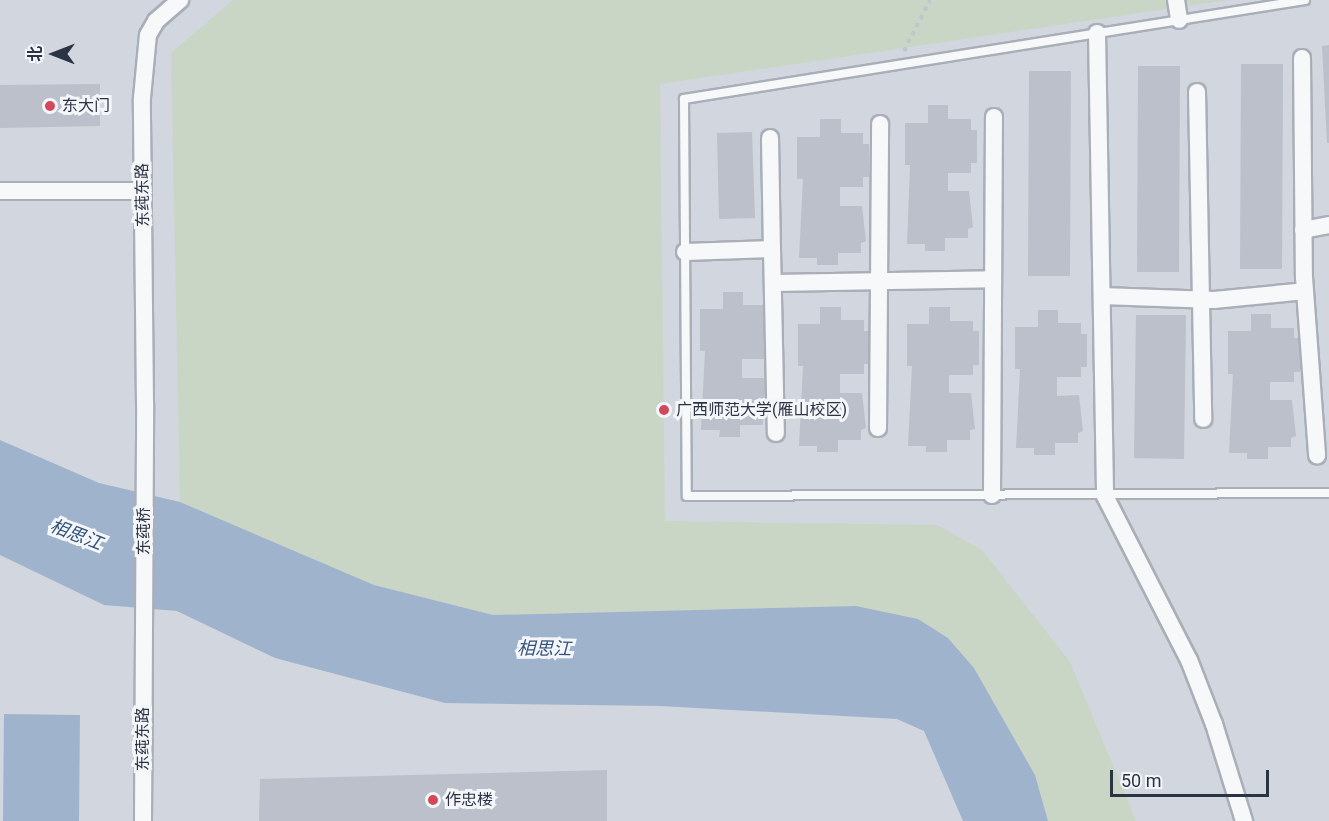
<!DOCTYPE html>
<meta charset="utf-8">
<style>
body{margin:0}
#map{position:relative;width:1329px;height:821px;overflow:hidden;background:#e4e7ec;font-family:Roboto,"Noto Sans SC",sans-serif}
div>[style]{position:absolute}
.built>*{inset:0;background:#d2d6de}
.green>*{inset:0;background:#c9d6c5}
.water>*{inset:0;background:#9fb4cc}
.building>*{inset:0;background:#bbc0ca}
.path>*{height:4px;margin-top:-2px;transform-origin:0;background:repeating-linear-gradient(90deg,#c2c5cb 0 4.5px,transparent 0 9px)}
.roads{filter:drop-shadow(2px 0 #a9aeb7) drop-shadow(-2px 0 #a9aeb7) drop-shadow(0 2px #a9aeb7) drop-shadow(0 -2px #a9aeb7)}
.lane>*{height:8px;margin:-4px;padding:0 4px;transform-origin:4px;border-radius:4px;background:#f7f8fa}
.street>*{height:16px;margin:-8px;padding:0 8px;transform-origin:8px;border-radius:8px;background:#f7f8fa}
.dots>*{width:16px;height:16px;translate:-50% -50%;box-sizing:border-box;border:3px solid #f4f6f9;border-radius:50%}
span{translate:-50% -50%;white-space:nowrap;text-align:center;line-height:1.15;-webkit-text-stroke:6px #f4f6f9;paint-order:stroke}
.poi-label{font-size:16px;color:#2b3445}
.left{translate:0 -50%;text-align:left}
.street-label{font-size:16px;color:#2b3445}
.water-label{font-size:18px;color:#34527a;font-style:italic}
.north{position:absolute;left:24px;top:24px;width:60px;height:60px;-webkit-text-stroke:4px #f4f6f9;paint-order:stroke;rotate:270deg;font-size:16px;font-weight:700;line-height:24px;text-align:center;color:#2b3445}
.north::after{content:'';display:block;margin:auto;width:21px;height:27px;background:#2b3445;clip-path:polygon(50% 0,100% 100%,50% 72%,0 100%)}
.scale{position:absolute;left:1110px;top:770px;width:159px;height:27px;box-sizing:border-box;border:3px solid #2b3445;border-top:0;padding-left:8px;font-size:18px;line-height:21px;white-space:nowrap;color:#2b3445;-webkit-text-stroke:4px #f4f6f9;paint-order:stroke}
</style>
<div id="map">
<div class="built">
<i style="clip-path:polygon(0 0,1329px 0,1329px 821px,0 821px)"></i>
</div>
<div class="green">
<i style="clip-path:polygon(233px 0,1228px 0,660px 84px,665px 521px,937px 525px,982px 550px,1070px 662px,1136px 821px,1048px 821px,1035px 775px,974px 668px,948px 638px,917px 619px,856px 606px,493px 615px,374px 585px,180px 502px,171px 53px)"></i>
</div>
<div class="water">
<i style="clip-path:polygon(0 440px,99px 483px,180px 502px,374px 585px,493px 615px,856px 606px,918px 619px,948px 638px,974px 668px,1035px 775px,1048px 821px,963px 821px,924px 731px,897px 719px,660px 706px,445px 703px,275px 658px,177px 611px,104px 605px,0 555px)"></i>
<i style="clip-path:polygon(4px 714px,80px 715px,79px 821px,3px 821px)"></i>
</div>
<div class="building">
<i style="clip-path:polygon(1329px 45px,1329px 143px,1327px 143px,1322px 46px)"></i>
<i style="clip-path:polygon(1241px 64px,1283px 64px,1282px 269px,1240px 269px)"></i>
<i style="clip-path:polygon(1138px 66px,1180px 66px,1179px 272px,1137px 272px)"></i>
<i style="clip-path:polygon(1029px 71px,1071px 71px,1070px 276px,1028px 276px)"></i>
<i style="clip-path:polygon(100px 84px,100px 126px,0 128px,0 85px)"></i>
<i style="clip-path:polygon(928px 105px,948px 105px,948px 119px,971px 119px,971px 130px,977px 130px,977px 163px,971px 163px,971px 173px,948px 173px,948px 191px,969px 191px,973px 227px,968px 229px,968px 238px,945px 238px,945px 251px,925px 251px,925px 244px,907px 244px,910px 165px,905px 165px,905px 123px,928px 123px)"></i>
<i style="clip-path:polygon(820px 119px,841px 119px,841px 133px,863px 133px,863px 144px,869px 144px,869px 177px,863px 177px,863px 187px,840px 187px,840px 206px,862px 206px,866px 241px,861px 243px,861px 253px,838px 253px,838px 265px,817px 265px,817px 258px,799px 258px,803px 179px,797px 179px,797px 137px,820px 137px)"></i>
<i style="clip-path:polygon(752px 132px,755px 218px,719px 219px,717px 133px)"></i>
<i style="clip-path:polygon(723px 292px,743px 292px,743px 305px,766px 305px,766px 359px,742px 359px,742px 378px,764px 378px,768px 413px,763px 415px,763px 425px,740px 425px,740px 437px,719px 437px,720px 430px,701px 430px,705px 351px,700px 351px,700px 309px,723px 309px)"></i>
<i style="clip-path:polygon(820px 307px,841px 307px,841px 320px,864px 320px,864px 331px,870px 331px,870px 364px,864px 364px,864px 374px,840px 374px,840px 393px,862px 393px,866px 428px,861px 430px,861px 440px,838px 440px,838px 452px,817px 452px,817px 446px,799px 446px,803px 366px,798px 366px,798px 324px,820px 324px)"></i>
<i style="clip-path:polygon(929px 307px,950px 307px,950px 321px,973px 321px,973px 331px,979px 331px,979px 365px,973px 365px,973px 375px,949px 375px,949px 393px,971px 393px,975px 429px,970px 430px,970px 440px,947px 440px,947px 452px,926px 452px,926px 446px,908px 446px,912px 366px,907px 366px,907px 324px,929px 324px)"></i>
<i style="clip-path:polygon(1038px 310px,1058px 310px,1058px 323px,1081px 323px,1081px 334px,1087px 334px,1087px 367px,1081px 367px,1081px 377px,1057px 377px,1057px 396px,1079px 395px,1083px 431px,1078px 433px,1078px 443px,1055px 443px,1055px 455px,1034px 455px,1034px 448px,1016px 448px,1020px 369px,1015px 369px,1015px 327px,1038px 327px)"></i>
<i style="clip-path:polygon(1251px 314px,1271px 314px,1271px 328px,1294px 328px,1294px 338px,1300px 338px,1300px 372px,1294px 372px,1294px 382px,1270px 382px,1270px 400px,1292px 400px,1296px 436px,1291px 438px,1291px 447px,1268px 447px,1268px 459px,1247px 459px,1247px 453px,1229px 453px,1233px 374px,1228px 374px,1228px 331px,1251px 331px)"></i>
<i style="clip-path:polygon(1136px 315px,1186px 315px,1184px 459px,1134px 458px)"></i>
<i style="clip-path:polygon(607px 770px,607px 821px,259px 821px,260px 779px)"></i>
</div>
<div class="path">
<i style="left:904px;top:51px;width:57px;rotate:-63deg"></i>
</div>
<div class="roads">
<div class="lane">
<i style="left:1305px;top:0;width:629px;rotate:170.94deg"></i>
<i style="left:684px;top:99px;width:397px;rotate:89.6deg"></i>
<i style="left:687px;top:496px;width:642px;rotate:-0.27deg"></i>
</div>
<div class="street">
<i style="left:1176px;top:0;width:20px;rotate:81deg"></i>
<i style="left:1097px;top:33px;width:463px;rotate:89deg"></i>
<i style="left:1105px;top:496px;width:184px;rotate:62.9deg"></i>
<i style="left:1189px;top:660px;width:69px;rotate:68.7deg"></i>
<i style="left:1214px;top:724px;width:102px;rotate:72.8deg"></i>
<i style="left:1302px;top:58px;width:219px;rotate:89.5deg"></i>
<i style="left:1304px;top:277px;width:179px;rotate:85.8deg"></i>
<i style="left:1197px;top:92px;width:327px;rotate:88.9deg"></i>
<i style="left:770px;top:138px;width:111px;rotate:89deg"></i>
<i style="left:0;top:191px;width:143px"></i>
<i style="left:1303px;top:230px;width:26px;rotate:-11deg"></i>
<i style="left:685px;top:252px;width:87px;rotate:-2deg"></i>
<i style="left:772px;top:249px;width:184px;rotate:88.8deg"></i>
<i style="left:773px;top:283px;width:220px;rotate:-1deg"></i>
<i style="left:1102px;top:296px;width:112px;rotate:2deg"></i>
<i style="left:1214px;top:300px;width:91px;rotate:-5.6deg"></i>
<i style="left:878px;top:428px;width:304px;rotate:-89.6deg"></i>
<i style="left:992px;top:495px;width:378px;rotate:-89.7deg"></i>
<i style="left:143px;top:821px;width:417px;rotate:-89.7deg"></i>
<i style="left:145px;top:404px;width:306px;rotate:-90.6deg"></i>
<i style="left:142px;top:98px;width:63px;rotate:-84.6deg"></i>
<i style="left:148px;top:35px;width:16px;rotate:-60deg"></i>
<i style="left:156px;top:21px;width:32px;rotate:-41deg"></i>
</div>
</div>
<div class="dots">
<i style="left:50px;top:106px;background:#d1495b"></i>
<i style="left:664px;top:410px;background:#d1495b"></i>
<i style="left:433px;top:800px;background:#d1495b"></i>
</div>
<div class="poi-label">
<span class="left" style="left:62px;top:106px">东大门</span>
<span class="left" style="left:676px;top:410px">广西师范大学(雁山校区)</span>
<span class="left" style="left:445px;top:800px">作忠楼</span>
</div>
<div class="street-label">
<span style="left:143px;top:195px;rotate:-91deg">东莼东路</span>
<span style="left:144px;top:531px;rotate:-90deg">东莼桥</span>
<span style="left:143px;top:739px;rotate:-90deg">东莼东路</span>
</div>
<div class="water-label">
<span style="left:76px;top:535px;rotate:21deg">相思江</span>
<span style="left:544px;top:649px;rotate:1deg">相思江</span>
</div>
<div class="north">北</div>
<div class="scale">50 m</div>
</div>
